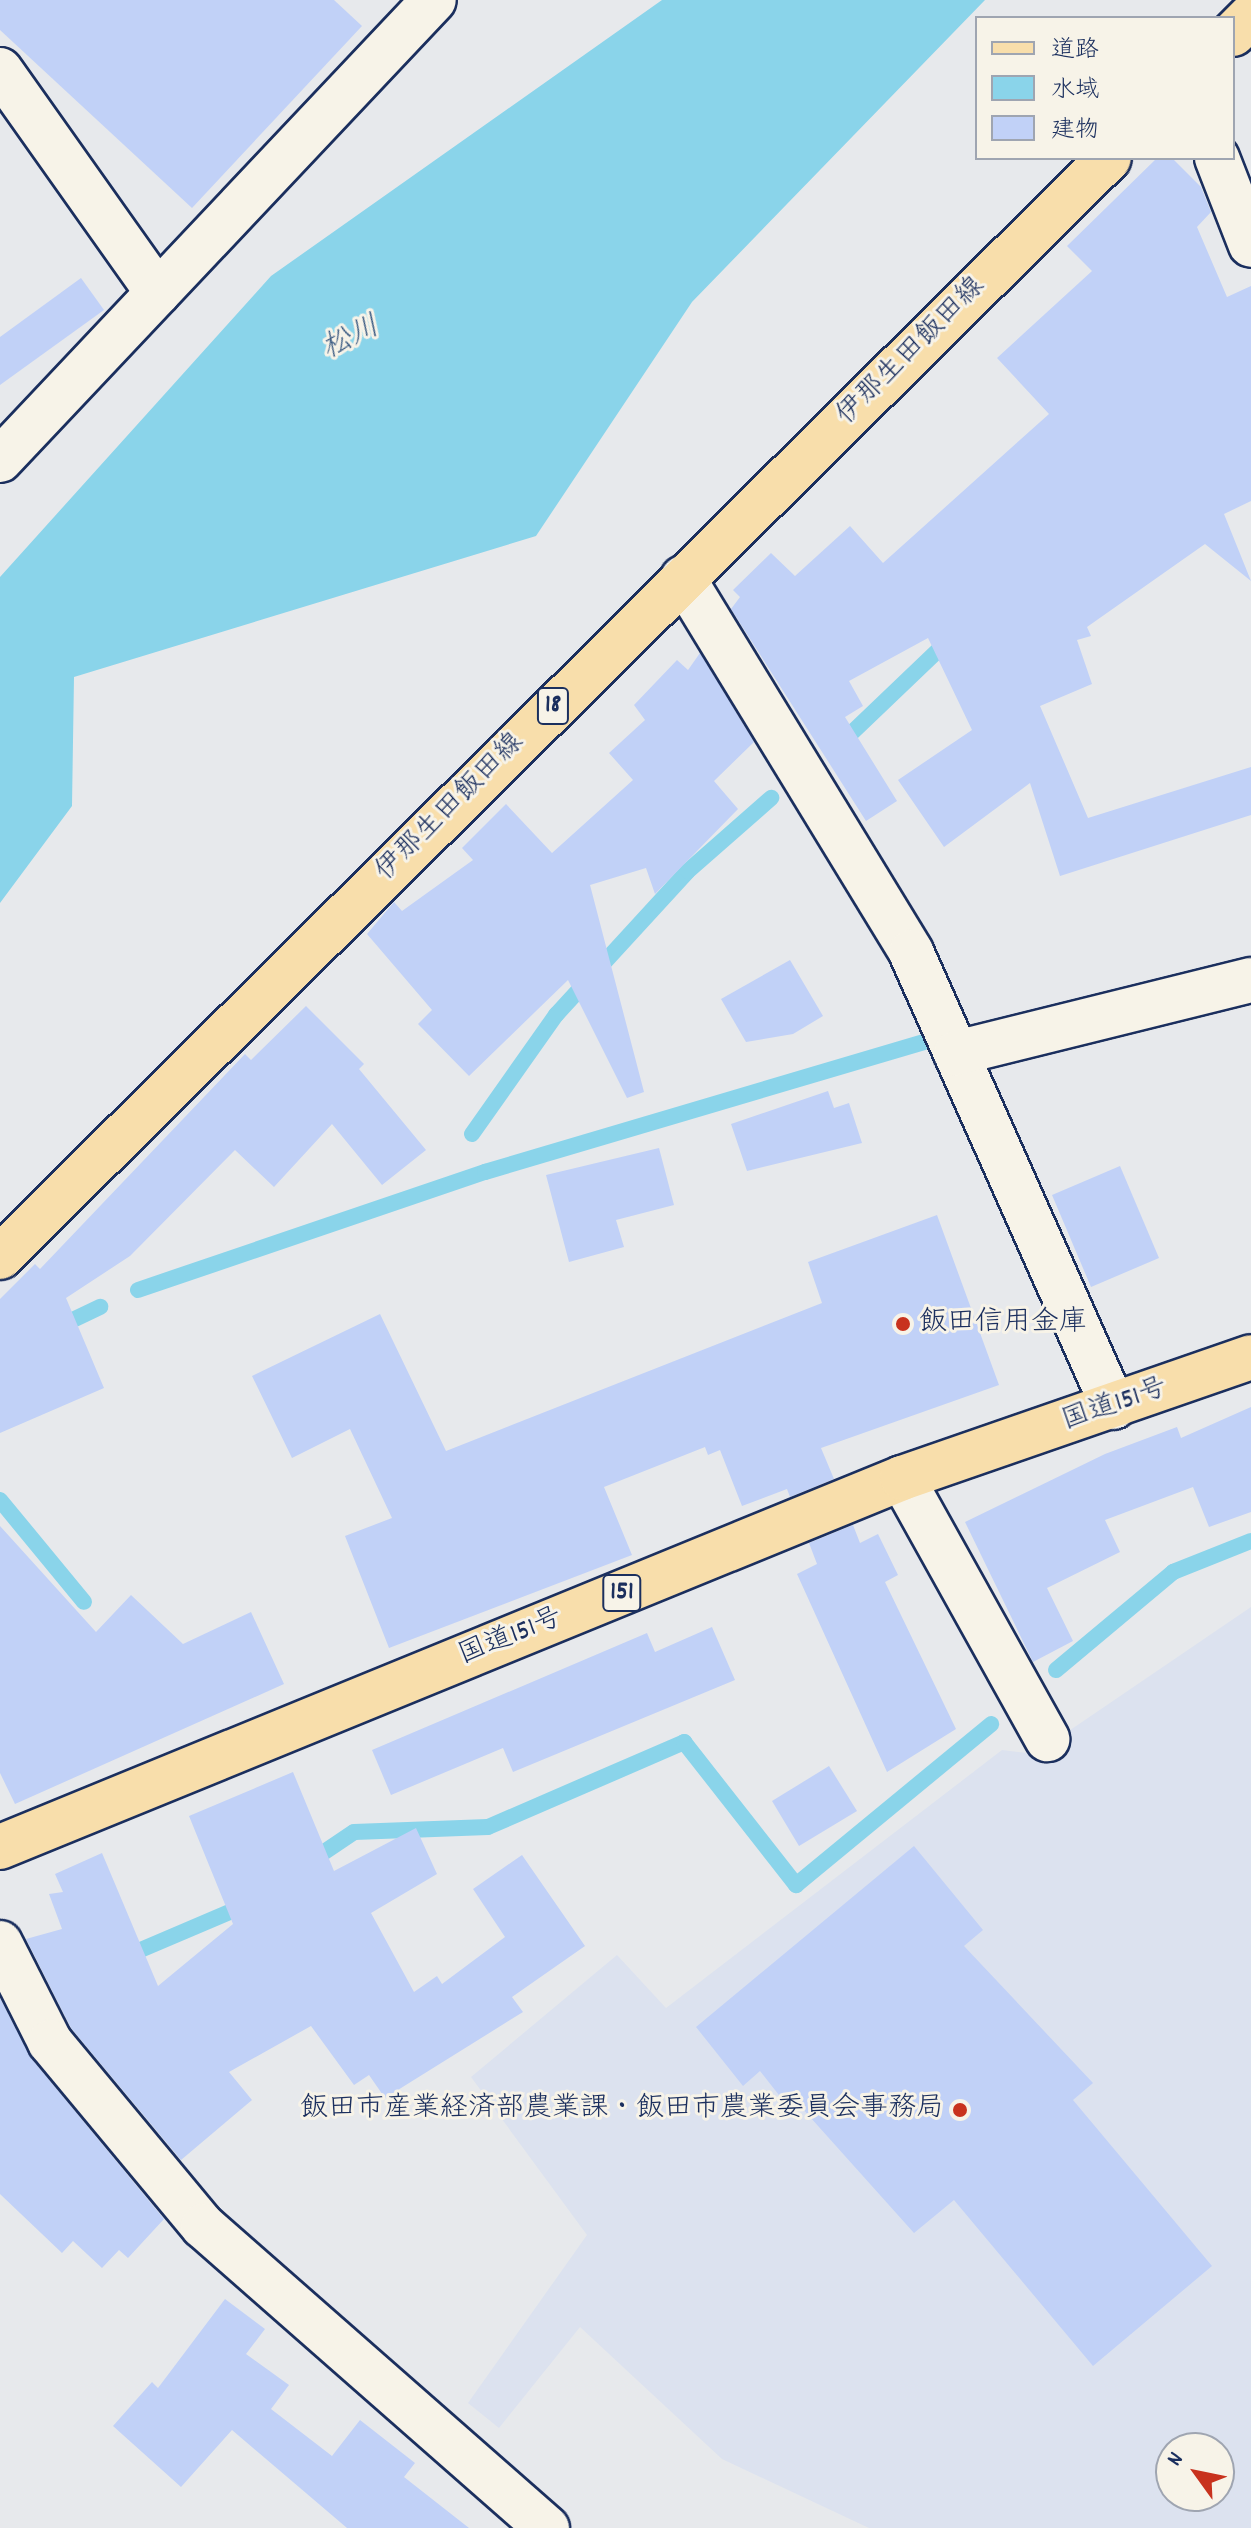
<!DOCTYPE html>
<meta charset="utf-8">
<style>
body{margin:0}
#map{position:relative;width:1251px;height:2528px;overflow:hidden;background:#e7e9ec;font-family:Dekko,"Klee One",sans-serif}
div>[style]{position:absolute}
.built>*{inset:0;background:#dce2ef}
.water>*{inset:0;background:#8ad4ea}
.stream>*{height:16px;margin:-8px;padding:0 8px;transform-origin:8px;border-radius:8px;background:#8ad4ea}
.building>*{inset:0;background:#c1d1f7}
.roads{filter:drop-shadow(2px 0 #1b2f5e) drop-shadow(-2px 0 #1b2f5e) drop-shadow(0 2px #1b2f5e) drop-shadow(0 -2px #1b2f5e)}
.minor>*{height:44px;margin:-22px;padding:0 22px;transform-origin:22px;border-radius:22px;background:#f7f3e8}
.primary>*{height:44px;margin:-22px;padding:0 22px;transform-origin:22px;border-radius:22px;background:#f8deab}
.trunk>*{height:44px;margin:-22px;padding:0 22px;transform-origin:22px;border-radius:22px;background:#f8deab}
.dots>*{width:22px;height:22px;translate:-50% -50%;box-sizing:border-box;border:4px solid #f7f3e8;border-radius:50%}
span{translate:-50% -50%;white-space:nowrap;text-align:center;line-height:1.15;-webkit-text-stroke:6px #f7f3e8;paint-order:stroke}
.shield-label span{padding:2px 6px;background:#f7f3e8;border:2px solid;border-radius:6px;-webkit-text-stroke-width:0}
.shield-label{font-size:26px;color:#1b2f5e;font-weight:700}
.street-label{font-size:28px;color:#1b2f5e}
.poi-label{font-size:28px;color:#1b2f5e}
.left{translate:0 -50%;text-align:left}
.right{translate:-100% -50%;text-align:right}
.water-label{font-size:30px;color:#375881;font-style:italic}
.legend{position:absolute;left:975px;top:16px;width:260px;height:144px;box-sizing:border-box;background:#f7f3e8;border:2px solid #9fa5b1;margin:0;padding:10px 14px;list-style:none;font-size:24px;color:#1b2f5e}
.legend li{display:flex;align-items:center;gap:16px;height:40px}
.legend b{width:40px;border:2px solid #9fa5b1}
.north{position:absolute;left:1155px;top:2432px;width:80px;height:80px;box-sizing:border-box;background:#f7f3e8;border:2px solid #9fa5b1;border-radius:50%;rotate:303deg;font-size:22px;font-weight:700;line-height:32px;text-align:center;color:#1b2f5e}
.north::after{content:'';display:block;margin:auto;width:28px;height:36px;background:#c8321e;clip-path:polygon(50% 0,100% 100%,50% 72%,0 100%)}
</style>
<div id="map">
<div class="built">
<i style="clip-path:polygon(evenodd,1251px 1607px,1251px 2528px,869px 2528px,722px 2459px,580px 2327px,499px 2428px,468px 2403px,587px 2235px,471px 2077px,617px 1955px,666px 2008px,1002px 1750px,1035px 1754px,1251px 1607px,1171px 2448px,1219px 2448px,1219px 2496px,1171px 2496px,1171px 2448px)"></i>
</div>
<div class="water">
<i style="clip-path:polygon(662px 0,985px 0,692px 302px,536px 536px,74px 677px,72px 806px,0 903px,0 577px,271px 276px)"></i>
</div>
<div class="stream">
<i style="left:839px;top:745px;width:153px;rotate:-43.7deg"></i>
<i style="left:472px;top:1134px;width:146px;rotate:-54.8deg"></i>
<i style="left:556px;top:1015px;width:195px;rotate:-47.5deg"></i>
<i style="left:688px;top:871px;width:111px;rotate:-41.3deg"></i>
<i style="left:138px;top:1290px;width:367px;rotate:-18.8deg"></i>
<i style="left:485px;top:1172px;width:457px;rotate:-16.5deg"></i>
<i style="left:58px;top:1327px;width:47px;rotate:-25.5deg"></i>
<i style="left:0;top:1500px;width:132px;rotate:50.5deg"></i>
<i style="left:1056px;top:1670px;width:153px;rotate:-39.9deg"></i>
<i style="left:1173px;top:1572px;width:84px;rotate:-21.7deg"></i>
<i style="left:308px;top:1863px;width:55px;rotate:-34deg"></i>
<i style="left:354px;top:1832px;width:134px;rotate:-2.1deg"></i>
<i style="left:488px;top:1827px;width:214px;rotate:-23.4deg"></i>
<i style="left:684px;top:1742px;width:182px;rotate:51.9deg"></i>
<i style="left:796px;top:1885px;width:253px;rotate:-39.5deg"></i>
<i style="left:124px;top:1957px;width:133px;rotate:-23.1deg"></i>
</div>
<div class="building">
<i style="clip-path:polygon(0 0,334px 0,362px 26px,192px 208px,0 30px)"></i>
<i style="clip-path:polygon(1157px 158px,1172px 158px,1201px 187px,1211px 212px,1197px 227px,1227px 297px,1251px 286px,1251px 501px,1224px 514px,1251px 581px,1205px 544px,1087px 627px,1091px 636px,1077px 640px,1092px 684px,1040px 706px,1088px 818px,1251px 767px,1251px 815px,1060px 876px,1030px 783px,944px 847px,898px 780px,972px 730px,928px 638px,849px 681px,863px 706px,845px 717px,897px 801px,866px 821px,731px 609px,740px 597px,733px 590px,771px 553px,795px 576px,850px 526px,883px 563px,1049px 414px,997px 358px,1092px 271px,1067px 246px)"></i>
<i style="clip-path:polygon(81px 278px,104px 310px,0 385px,0 337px)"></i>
<i style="clip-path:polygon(700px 653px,754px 742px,714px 781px,738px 809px,655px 894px,646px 868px,590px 885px,644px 1092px,627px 1098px,568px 980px,469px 1076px,418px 1024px,432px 1010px,367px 934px,394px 902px,402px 911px,473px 860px,462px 848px,506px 804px,552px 853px,633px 780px,609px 753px,645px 720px,634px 705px,677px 660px,688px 670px)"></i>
<i style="clip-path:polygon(790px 960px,823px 1016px,793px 1034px,746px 1042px,721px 999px)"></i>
<i style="clip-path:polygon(306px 1006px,364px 1064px,359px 1069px,426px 1150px,382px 1185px,332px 1124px,274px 1187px,235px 1150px,130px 1256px,66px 1298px,104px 1388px,0 1433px,0 1299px,35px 1264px,40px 1269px,245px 1054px,251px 1060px)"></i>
<i style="clip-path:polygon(828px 1091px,834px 1108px,849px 1103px,862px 1143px,747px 1171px,731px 1124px)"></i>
<i style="clip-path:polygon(659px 1148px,674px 1205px,616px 1220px,624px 1247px,569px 1262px,546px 1175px)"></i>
<i style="clip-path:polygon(1120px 1166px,1159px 1258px,1091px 1287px,1052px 1195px)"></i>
<i style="clip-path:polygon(937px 1215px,999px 1385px,821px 1448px,834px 1479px,790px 1497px,787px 1489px,742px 1506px,720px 1450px,708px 1455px,705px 1447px,604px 1487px,632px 1555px,389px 1648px,345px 1536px,392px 1518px,350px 1429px,292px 1458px,252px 1376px,380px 1314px,446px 1451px,822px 1303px,808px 1262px)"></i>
<i style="clip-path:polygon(1251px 1407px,1251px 1512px,1209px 1527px,1193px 1487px,1105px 1520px,1120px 1552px,1047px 1588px,1073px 1641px,1033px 1662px,965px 1522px,1105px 1454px,1177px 1427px,1181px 1438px)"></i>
<i style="clip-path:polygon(853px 1525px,860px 1543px,878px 1534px,898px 1575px,885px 1582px,956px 1729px,887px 1772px,797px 1574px,817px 1564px,809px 1543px)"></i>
<i style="clip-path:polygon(0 1526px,96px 1632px,131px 1595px,183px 1644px,251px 1612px,284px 1684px,15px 1804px,0 1773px)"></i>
<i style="clip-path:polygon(712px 1627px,735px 1680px,513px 1772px,503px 1748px,391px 1795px,372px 1750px,647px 1633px,655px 1652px)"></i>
<i style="clip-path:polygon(829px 1766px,857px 1811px,799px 1846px,772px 1801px)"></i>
<i style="clip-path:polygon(293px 1772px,334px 1871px,416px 1828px,437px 1874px,371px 1913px,414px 1992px,437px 1976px,442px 1984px,505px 1937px,473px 1889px,522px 1855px,585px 1946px,512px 1997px,523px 2012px,385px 2098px,369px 2075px,354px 2085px,311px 2026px,229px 2072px,252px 2100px,181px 2160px,71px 2028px,26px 1939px,62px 1929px,49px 1894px,63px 1892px,55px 1874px,102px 1853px,158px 1986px,233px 1924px,189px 1816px)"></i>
<i style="clip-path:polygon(914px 1846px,983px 1930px,964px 1946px,1093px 2083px,1073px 2100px,1212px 2266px,1093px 2366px,954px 2200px,914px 2233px,793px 2098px,786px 2104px,760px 2071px,743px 2086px,696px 2027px)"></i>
<i style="clip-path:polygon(0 1998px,31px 2058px,164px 2219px,128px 2258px,119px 2250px,102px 2268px,73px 2241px,62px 2253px,0 2194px)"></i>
<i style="clip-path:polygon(225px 2299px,265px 2329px,246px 2354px,289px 2385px,271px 2409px,332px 2456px,360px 2420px,415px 2463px,404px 2477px,469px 2528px,347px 2528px,232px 2430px,181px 2487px,113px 2426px,152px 2382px,158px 2388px)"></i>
</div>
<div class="roads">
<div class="minor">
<i style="left:0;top:70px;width:273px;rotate:54.7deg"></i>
<i style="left:1217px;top:158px;width:93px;rotate:68.7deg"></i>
<i style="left:0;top:460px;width:632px;rotate:-46.67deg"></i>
<i style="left:683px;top:578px;width:438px;rotate:58.6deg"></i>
<i style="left:911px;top:952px;width:498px;rotate:66deg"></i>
<i style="left:956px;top:1053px;width:304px;rotate:-13.9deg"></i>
<i style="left:902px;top:1478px;width:299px;rotate:60.9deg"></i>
<i style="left:0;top:1943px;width:111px;rotate:63.2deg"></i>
<i style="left:50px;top:2042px;width:239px;rotate:50.3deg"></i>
<i style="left:203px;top:2226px;width:458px;rotate:41.3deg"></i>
</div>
<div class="primary">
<i style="left:1233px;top:34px;width:25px;rotate:-45deg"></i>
<i style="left:0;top:1257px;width:1561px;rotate:-44.74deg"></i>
</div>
<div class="trunk">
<i style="left:0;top:1847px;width:975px;rotate:-22.25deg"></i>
<i style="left:902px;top:1478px;width:369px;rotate:-19.1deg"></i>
</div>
</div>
<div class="dots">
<i style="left:903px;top:1324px;background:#c8321e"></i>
<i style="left:960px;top:2110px;background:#c8321e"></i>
</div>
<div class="shield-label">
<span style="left:553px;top:706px">18</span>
<span style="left:622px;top:1593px">151</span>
</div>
<div class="street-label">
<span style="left:912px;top:352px;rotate:-45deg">伊那生田飯田線</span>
<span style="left:451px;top:808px;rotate:-45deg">伊那生田飯田線</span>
<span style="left:1115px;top:1406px;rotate:-19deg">国道151号</span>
<span style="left:511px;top:1638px;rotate:-22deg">国道151号</span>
</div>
<div class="poi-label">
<span class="left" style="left:919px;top:1324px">飯田信用金庫</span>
<span class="right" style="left:944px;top:2110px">飯田市産業経済部農業課・飯田市農業委員会事務局</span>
</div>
<div class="water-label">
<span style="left:352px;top:340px;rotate:-26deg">松川</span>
</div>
<ul class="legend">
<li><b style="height:10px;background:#f8deab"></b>道路</li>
<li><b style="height:22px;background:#8ad4ea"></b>水域</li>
<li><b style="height:22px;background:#c1d1f7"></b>建物</li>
</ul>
<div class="north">N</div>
</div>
